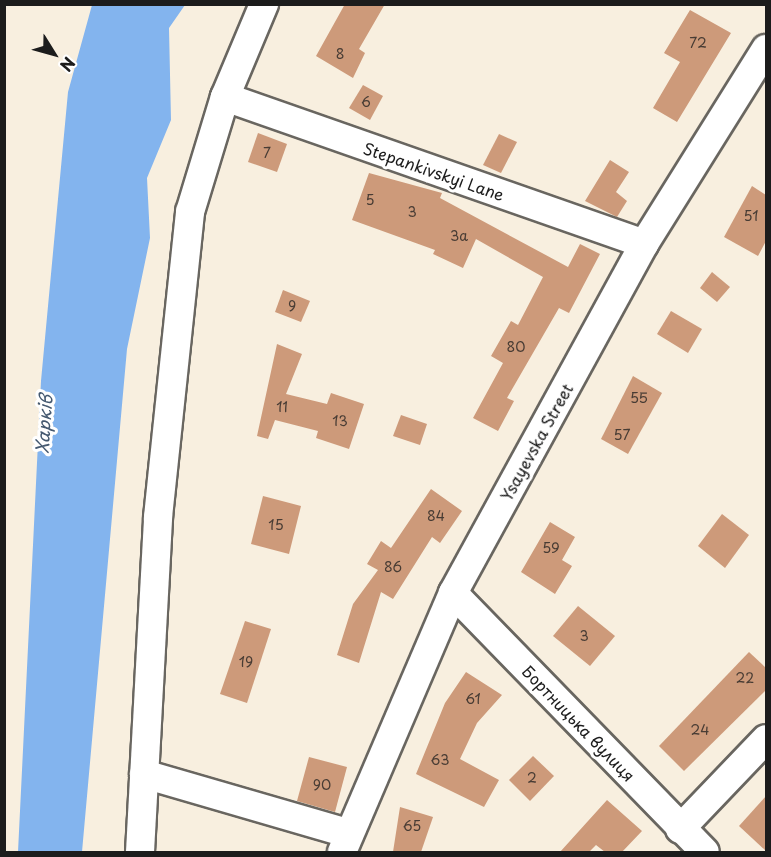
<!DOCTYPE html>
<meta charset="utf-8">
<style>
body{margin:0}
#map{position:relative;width:771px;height:857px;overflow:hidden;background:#f8efdf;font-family:"Playpen Sans",sans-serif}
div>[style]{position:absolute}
.water>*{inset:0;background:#83b4ee}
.building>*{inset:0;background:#cd9a7a}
.roads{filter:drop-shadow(2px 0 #696660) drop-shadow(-2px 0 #696660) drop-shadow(0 2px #696660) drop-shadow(0 -2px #696660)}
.street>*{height:28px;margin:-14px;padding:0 14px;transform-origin:14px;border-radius:14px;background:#fff}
span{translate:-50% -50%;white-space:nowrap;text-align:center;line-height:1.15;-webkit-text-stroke:6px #fff;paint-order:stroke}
.number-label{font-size:14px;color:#483c34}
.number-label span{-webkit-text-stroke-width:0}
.street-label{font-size:16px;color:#1c1c1c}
.water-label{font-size:18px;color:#455970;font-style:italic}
.frame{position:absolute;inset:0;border:6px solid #1c1c1c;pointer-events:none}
.north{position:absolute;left:24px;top:24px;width:60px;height:60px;-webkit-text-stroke:4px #fff;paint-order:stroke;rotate:127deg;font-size:16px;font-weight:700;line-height:24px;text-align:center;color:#1c1c1c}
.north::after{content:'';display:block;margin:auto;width:21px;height:27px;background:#1c1c1c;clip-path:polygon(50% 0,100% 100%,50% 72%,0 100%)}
</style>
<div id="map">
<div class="water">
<i style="clip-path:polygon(92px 5px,185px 5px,169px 28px,171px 120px,147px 178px,150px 238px,127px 349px,82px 852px,18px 852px,41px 381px,68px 92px)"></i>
</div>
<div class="building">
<i style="clip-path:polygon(345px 4px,385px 4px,359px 49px,365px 53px,353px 78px,316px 56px)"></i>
<i style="clip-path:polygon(690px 10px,731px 33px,677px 122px,653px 108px,680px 62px,664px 53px)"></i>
<i style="clip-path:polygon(363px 85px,383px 96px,370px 120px,349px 108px)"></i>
<i style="clip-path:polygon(258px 133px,287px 144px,277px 172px,248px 162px)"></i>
<i style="clip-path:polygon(499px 134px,517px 142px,501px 173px,483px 165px)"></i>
<i style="clip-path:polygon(610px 160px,629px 172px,616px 192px,627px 201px,617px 217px,585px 201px)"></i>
<i style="clip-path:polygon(369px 173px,442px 193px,440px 198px,568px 267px,580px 244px,600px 254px,569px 313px,559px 308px,507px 398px,514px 401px,498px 431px,473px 418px,503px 363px,491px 356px,511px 321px,518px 325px,543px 277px,476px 239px,463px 268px,433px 254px,435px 250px,352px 220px)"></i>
<i style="clip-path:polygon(752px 186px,766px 195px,766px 241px,758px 256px,724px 237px)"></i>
<i style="clip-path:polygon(712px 272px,730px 287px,717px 302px,700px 288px)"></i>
<i style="clip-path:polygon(283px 290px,310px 301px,301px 322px,275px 312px)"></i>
<i style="clip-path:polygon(671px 311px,702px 329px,688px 353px,657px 334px)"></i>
<i style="clip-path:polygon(277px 344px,302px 354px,286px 394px,327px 404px,331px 393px,364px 404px,349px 449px,316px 438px,318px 431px,275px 420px,268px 439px,257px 436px)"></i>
<i style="clip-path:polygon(633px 376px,662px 393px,628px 454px,601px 439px)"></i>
<i style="clip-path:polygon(401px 415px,427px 424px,420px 445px,393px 436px)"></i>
<i style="clip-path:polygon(431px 489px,462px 511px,440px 543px,432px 537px,393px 599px,381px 592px,359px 663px,337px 655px,353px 604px,378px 570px,367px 564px,381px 541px,391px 548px)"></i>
<i style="clip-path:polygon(263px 496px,301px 506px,289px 554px,251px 544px)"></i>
<i style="clip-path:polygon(722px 514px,749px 535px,725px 568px,698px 546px)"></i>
<i style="clip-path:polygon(550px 522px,575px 537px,562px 560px,572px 566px,555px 594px,521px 572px)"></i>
<i style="clip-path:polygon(578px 606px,615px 636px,590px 666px,553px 636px)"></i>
<i style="clip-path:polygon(245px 621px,271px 629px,247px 703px,220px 694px)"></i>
<i style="clip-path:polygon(749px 652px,766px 668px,766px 690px,684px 771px,659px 746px)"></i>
<i style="clip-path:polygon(466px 672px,502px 695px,477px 723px,460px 759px,499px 780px,484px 807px,416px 774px,445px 703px)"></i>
<i style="clip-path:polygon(533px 756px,554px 776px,530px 801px,509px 780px)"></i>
<i style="clip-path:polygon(309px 757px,347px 767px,335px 812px,297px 801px)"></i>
<i style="clip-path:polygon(766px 796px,766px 851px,739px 826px)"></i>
<i style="clip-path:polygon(607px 800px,642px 831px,622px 852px,605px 852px,596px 845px,589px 852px,560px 852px)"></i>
<i style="clip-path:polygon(400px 807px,433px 817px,421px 852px,393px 852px)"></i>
</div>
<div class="roads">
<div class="street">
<i style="left:225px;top:97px;width:444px;rotate:19.3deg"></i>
<i style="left:453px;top:593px;width:361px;rotate:45.8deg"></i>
<i style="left:144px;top:774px;width:211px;rotate:16.2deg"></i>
<i style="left:680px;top:829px;width:124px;rotate:-46.3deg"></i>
<i style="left:140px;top:852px;width:335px;rotate:-86.9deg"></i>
<i style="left:158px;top:517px;width:307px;rotate:-84deg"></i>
<i style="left:190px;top:212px;width:120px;rotate:-73.1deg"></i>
<i style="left:225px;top:97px;width:101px;rotate:-67.2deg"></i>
<i style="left:342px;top:852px;width:282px;rotate:-66.8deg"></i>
<i style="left:453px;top:593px;width:398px;rotate:-61.3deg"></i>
<i style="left:644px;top:244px;width:230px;rotate:-58deg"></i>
</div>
</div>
<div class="number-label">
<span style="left:698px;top:43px">72</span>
<span style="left:340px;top:54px">8</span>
<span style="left:366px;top:102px">6</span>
<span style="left:267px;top:153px">7</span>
<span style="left:370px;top:200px">5</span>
<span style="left:412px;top:212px">3</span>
<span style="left:751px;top:216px">51</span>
<span style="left:459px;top:236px">3а</span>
<span style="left:292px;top:306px">9</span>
<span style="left:516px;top:347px">80</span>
<span style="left:639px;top:398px">55</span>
<span style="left:282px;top:407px">11</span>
<span style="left:340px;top:421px">13</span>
<span style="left:622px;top:435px">57</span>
<span style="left:436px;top:516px">84</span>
<span style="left:276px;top:525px">15</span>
<span style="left:551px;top:548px">59</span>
<span style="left:393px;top:567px">86</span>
<span style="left:584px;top:636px">3</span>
<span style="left:246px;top:662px">19</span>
<span style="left:745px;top:678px">22</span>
<span style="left:473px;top:699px">61</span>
<span style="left:700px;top:730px">24</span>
<span style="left:440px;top:760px">63</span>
<span style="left:532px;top:778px">2</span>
<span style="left:322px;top:785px">90</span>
<span style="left:412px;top:826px">65</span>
</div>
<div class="street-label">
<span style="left:434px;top:171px;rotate:19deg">Stepankivskyi Lane</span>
<span style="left:536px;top:442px;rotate:-61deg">Ysayevska Street</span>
<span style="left:579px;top:723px;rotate:46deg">Бортницька вулиця</span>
</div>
<div class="water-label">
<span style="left:44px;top:424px;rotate:-86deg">Харків</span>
</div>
<div class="frame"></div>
<div class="north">N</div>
</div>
